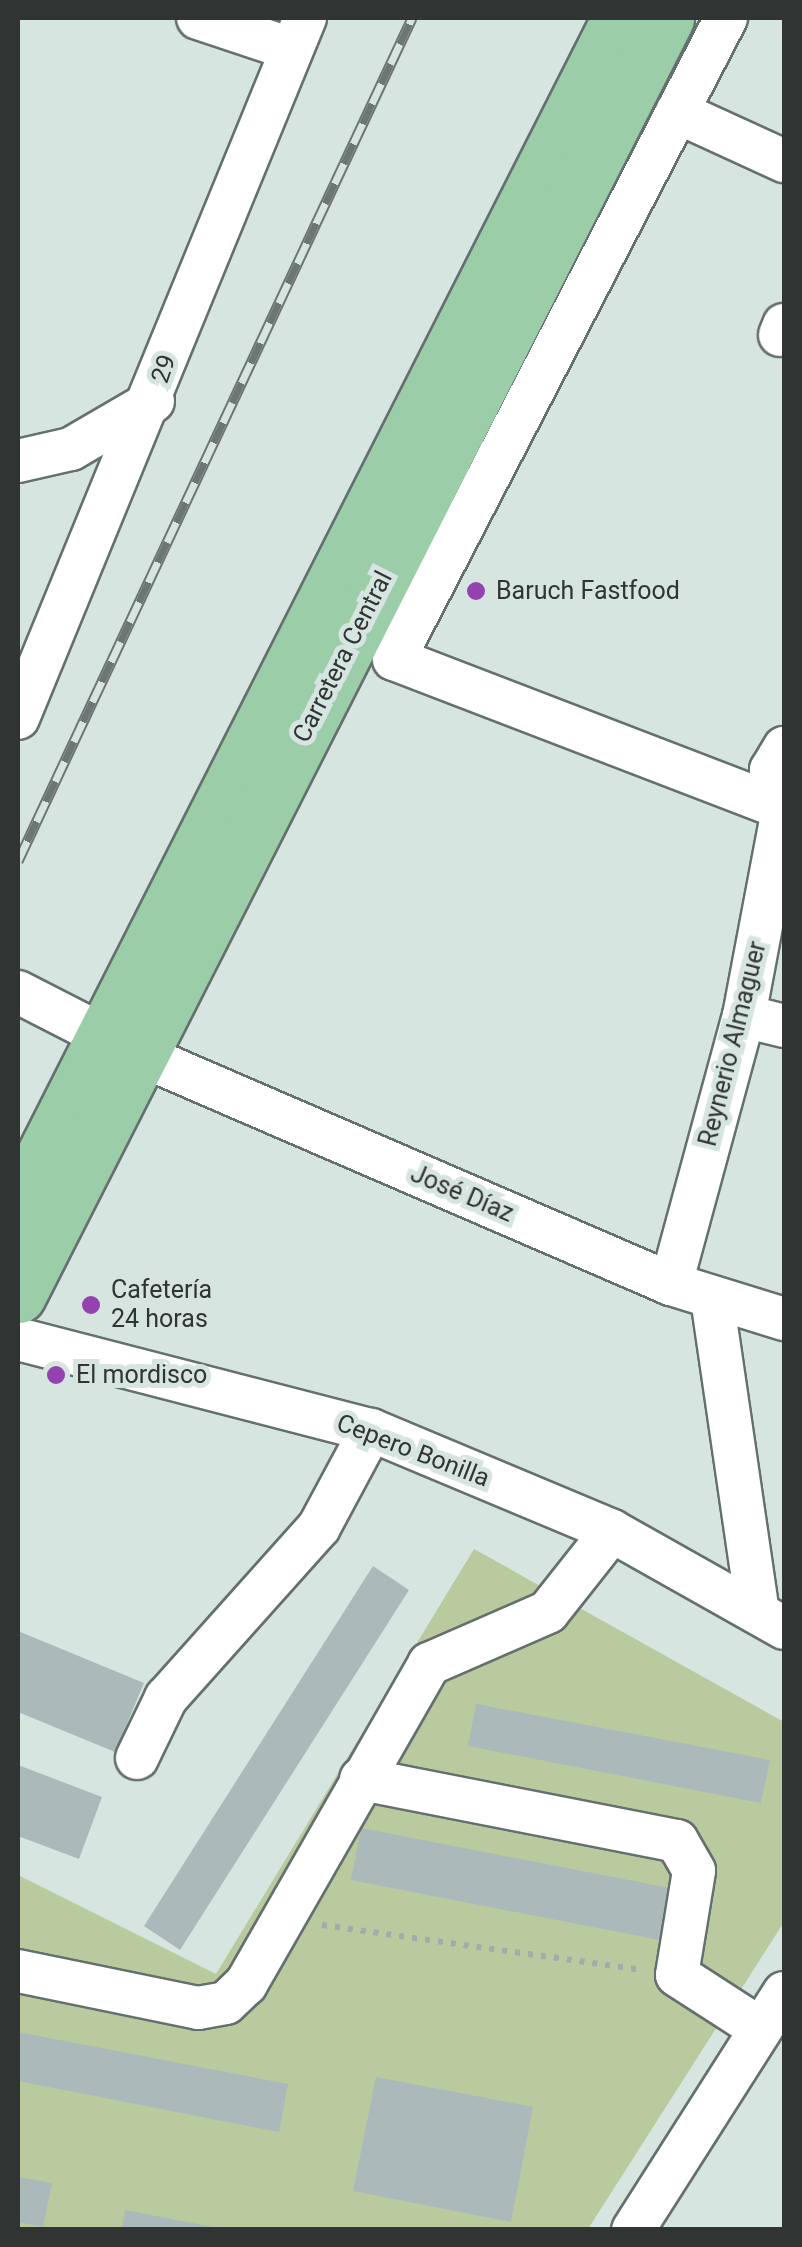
<!DOCTYPE html>
<meta charset="utf-8">
<style>
body{margin:0}
#map{position:relative;width:802px;height:2247px;overflow:hidden;background:#d7e5e1;font-family:Roboto,sans-serif}
div>[style]{position:absolute}
.green>*{inset:0;background:#baca9f}
.building>*{inset:0;background:#abb9ba}
.path>*{height:6px;margin-top:-3px;transform-origin:0;background:repeating-linear-gradient(90deg,#a2adaa 0 5px,transparent 0 13px)}
.roads{filter:drop-shadow(2px 0 #64706d) drop-shadow(-2px 0 #64706d) drop-shadow(0 2px #64706d) drop-shadow(0 -2px #64706d)}
.minor>*{height:42px;margin:-21px;padding:0 21px;transform-origin:21px;border-radius:21px;background:#fff}
.major>*{height:55px;margin:-27.5px;padding:0 27.5px;transform-origin:27.5px;border-radius:27.5px;background:#9bcda9}
.rail>*{height:11px;margin-top:-5.5px;transform-origin:0;background:repeating-linear-gradient(90deg,#d7e5e1 0 22px,#6d7674 0 44px);box-sizing:border-box;border-block:2px solid #6d7674}
.dots>*{width:28px;height:28px;translate:-50% -50%;box-sizing:border-box;border:5px solid #d7e5e1;border-radius:50%}
span{translate:-50% -50%;white-space:nowrap;text-align:center;line-height:1.15;-webkit-text-stroke:10px #d7e5e1;paint-order:stroke}
.street-label{font-size:25px;color:#303534}
.poi-label{font-size:25px;color:#303534}
.left{translate:0 -50%;text-align:left}
.frame{position:absolute;inset:0;border:20px solid #303534;pointer-events:none}
</style>
<div id="map">
<div class="green">
<i style="clip-path:polygon(474px 1549px,784px 1722px,784px 1922px,588px 2229px,18px 2229px,18px 1875px,216px 1974px)"></i>
</div>
<div class="building">
<i style="clip-path:polygon(373px 1566px,409px 1590px,180px 1950px,144px 1926px)"></i>
<i style="clip-path:polygon(18px 1631px,144px 1683px,115px 1752px,18px 1712px)"></i>
<i style="clip-path:polygon(476px 1704px,770px 1760px,761px 1803px,468px 1746px)"></i>
<i style="clip-path:polygon(18px 1765px,102px 1797px,79px 1859px,18px 1836px)"></i>
<i style="clip-path:polygon(361px 1828px,680px 1890px,670px 1942px,351px 1880px)"></i>
<i style="clip-path:polygon(18px 2032px,288px 2084px,279px 2132px,18px 2081px)"></i>
<i style="clip-path:polygon(376px 2077px,533px 2107px,511px 2222px,353px 2191px)"></i>
<i style="clip-path:polygon(18px 2177px,52px 2183px,43px 2227px,18px 2222px)"></i>
<i style="clip-path:polygon(125px 2210px,218px 2228px,218px 2230px,121px 2230px)"></i>
</div>
<div class="path">
<i style="left:322px;top:1925px;width:322px;rotate:8deg"></i>
</div>
<div class="roads">
<div class="minor">
<i style="left:198px;top:18px;width:98px;rotate:18.4deg"></i>
<i style="left:726px;top:18px;width:722px;rotate:117.38deg"></i>
<i style="left:394px;top:659px;width:418px;rotate:21deg"></i>
<i style="left:677px;top:112px;width:118px;rotate:24.6deg"></i>
<i style="left:780px;top:335px;width:11px;rotate:-68deg"></i>
<i style="left:18px;top:461px;width:54px;rotate:-12.8deg"></i>
<i style="left:71px;top:449px;width:95px;rotate:-30.3deg"></i>
<i style="left:18px;top:718px;width:757px;rotate:-67.71deg"></i>
<i style="left:18px;top:992px;width:140px;rotate:27.1deg"></i>
<i style="left:143px;top:1056px;width:575px;rotate:23.36deg"></i>
<i style="left:671px;top:1284px;width:118px;rotate:17.2deg"></i>
<i style="left:744px;top:1016px;width:41px;rotate:14deg"></i>
<i style="left:671px;top:1284px;width:278px;rotate:-74.8deg"></i>
<i style="left:744px;top:1016px;width:211px;rotate:-79.3deg"></i>
<i style="left:783px;top:809px;width:41px;rotate:-107.1deg"></i>
<i style="left:771px;top:770px;width:26px;rotate:-59deg"></i>
<i style="left:712px;top:1298px;width:317px;rotate:81.7deg"></i>
<i style="left:18px;top:1339px;width:365px;rotate:14.5deg"></i>
<i style="left:371px;top:1430px;width:261px;rotate:22.7deg"></i>
<i style="left:612px;top:1531px;width:197px;rotate:29.4deg"></i>
<i style="left:137px;top:1758px;width:67px;rotate:-64.2deg"></i>
<i style="left:166px;top:1698px;width:229px;rotate:-48.2deg"></i>
<i style="left:319px;top:1527px;width:110px;rotate:-61.8deg"></i>
<i style="left:361px;top:1779px;width:322px;rotate:11.1deg"></i>
<i style="left:677px;top:1841px;width:34px;rotate:60deg"></i>
<i style="left:694px;top:1871px;width:105px;rotate:99.3deg"></i>
<i style="left:677px;top:1975px;width:98px;rotate:32.9deg"></i>
<i style="left:18px;top:1971px;width:184px;rotate:11.6deg"></i>
<i style="left:198px;top:2008px;width:28px;rotate:-10deg"></i>
<i style="left:226px;top:2003px;width:28px;rotate:-44deg"></i>
<i style="left:246px;top:1984px;width:369px;rotate:-60.2deg"></i>
<i style="left:429px;top:1664px;width:130px;rotate:-23.6deg"></i>
<i style="left:548px;top:1612px;width:103px;rotate:-51.7deg"></i>
<i style="left:633px;top:2230px;width:281px;rotate:-57.5deg"></i>
</div>
<div class="major">
<i style="left:18px;top:1207px;width:1333px;rotate:-63.15deg"></i>
<i style="left:18px;top:1295px;width:1432px;rotate:-63.09deg"></i>
</div>
</div>
<div class="rail">
<i style="left:18px;top:861px;width:931px;rotate:-64.95deg"></i>
</div>
<div class="dots">
<i style="left:476px;top:591px;background:#9342b0"></i>
<i style="left:91px;top:1305px;background:#9342b0"></i>
<i style="left:56px;top:1375px;background:#9342b0"></i>
</div>
<div class="street-label">
<span style="left:164px;top:369px;rotate:-71deg">29</span>
<span style="left:343px;top:657px;rotate:-63deg">Carretera Central</span>
<span style="left:733px;top:1044px;rotate:-76deg">Reynerio Almaguer</span>
<span style="left:462px;top:1194px;rotate:23deg">José Díaz</span>
<span style="left:413px;top:1451px;rotate:21deg">Cepero Bonilla</span>
</div>
<div class="poi-label">
<span class="left" style="left:496px;top:591px">Baruch Fastfood</span>
<span class="left" style="left:111px;top:1305px">Cafetería<br>24 horas</span>
<span class="left" style="left:76px;top:1375px">El mordisco</span>
</div>
<div class="frame"></div>
</div>
